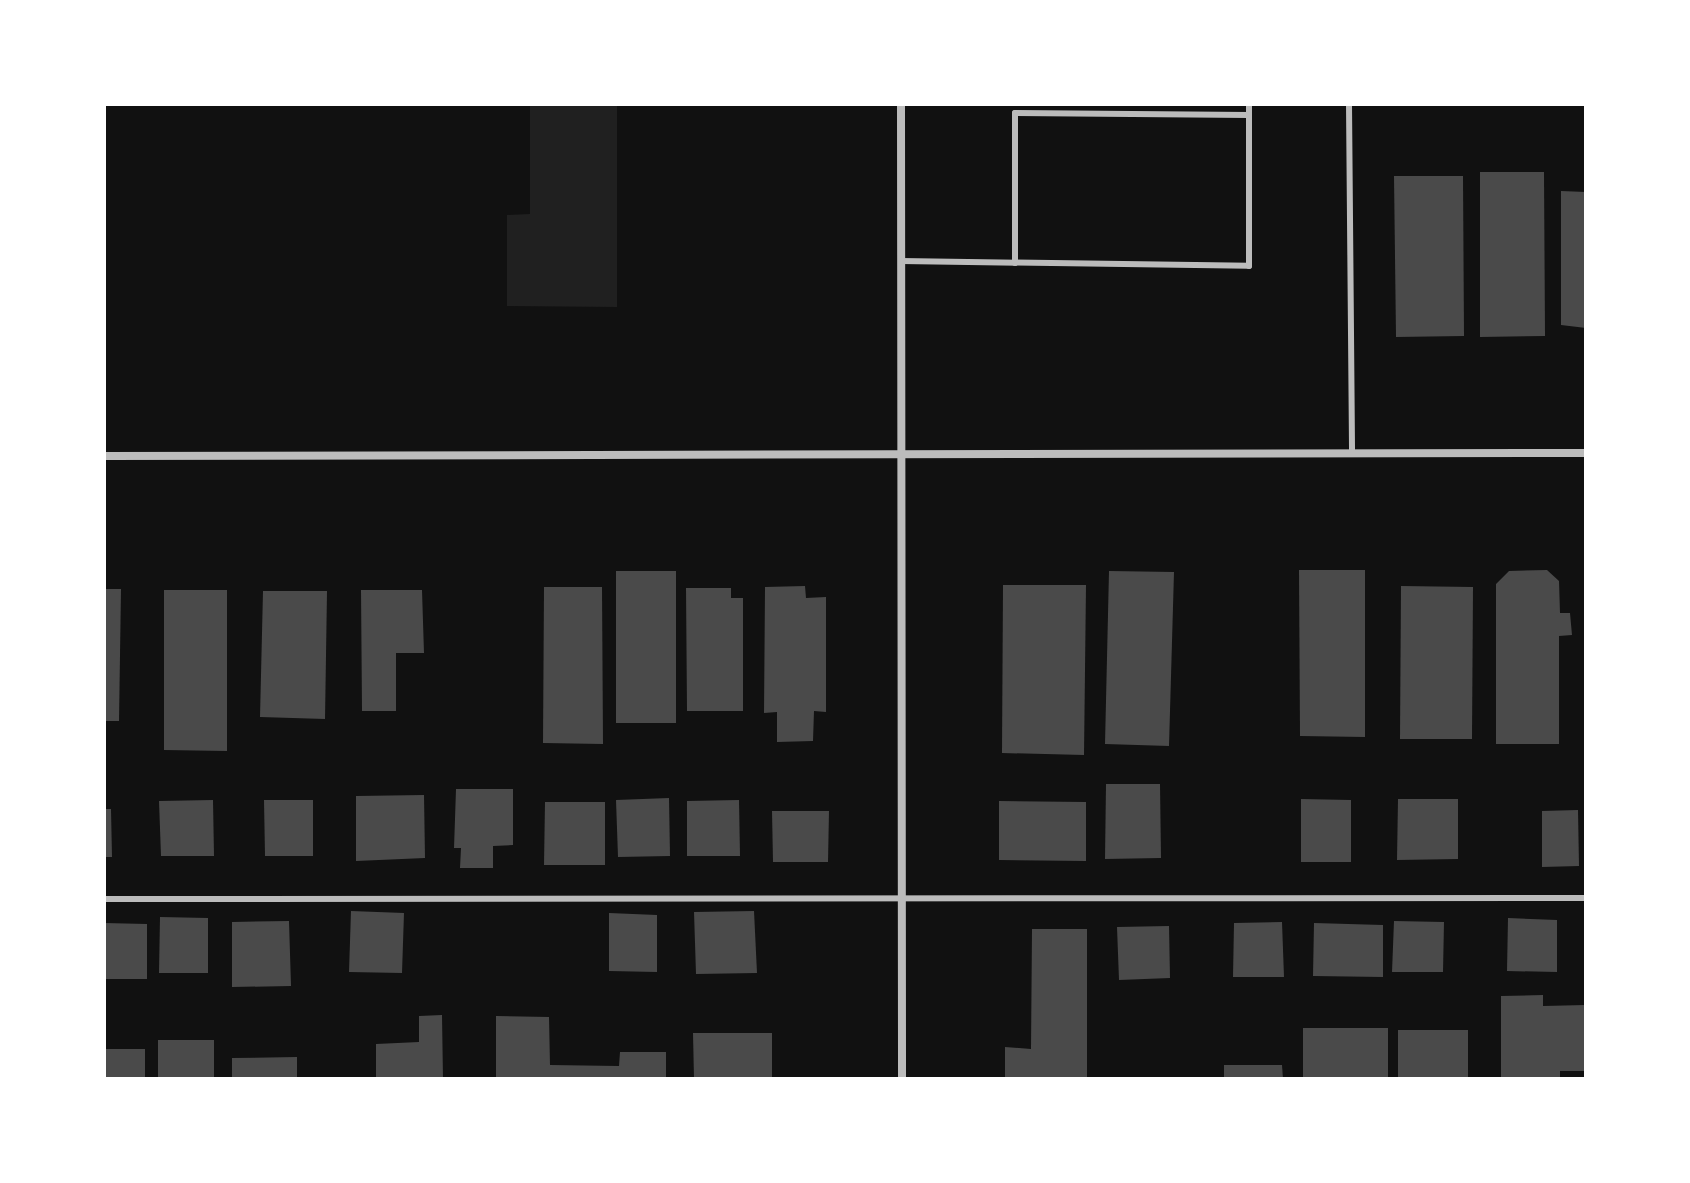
<!DOCTYPE html>
<style>
body{margin:0}
#map{position:relative;width:1690px;height:1183px;overflow:hidden;background:#111;font-family:Quicksand,sans-serif}
div>[style]{position:absolute}
.green>*{inset:0;background:#202020}
.building>*{inset:0;background:#4a4a4a}
.service>*{height:6px;margin:-3px;padding:0 3px;transform-origin:3px;border-radius:3px;background:#bcbcbc}
.minor>*{height:8px;margin:-4px;padding:0 4px;transform-origin:4px;border-radius:4px;background:#bcbcbc}
span{translate:-50% -50%;white-space:nowrap;text-align:center;line-height:1.15;-webkit-text-stroke:6px #fff;paint-order:stroke}
.frame{position:absolute;inset:0;border:106px solid #fff;pointer-events:none}
</style>
<div id="map">
<div class="green">
<i style="clip-path:polygon(530px 104px,617px 104px,617px 307px,507px 306px,507px 215px,530px 214px)"></i>
</div>
<div class="building">
<i style="clip-path:polygon(1480px 172px,1544px 172px,1545px 336px,1480px 337px)"></i>
<i style="clip-path:polygon(1394px 176px,1463px 176px,1464px 336px,1396px 337px)"></i>
<i style="clip-path:polygon(1561px 191px,1586px 192px,1586px 328px,1561px 325px)"></i>
<i style="clip-path:polygon(1299px 570px,1365px 570px,1365px 737px,1300px 736px)"></i>
<i style="clip-path:polygon(1547px 570px,1559px 581px,1560px 613px,1570px 613px,1572px 635px,1559px 636px,1559px 744px,1496px 744px,1496px 584px,1509px 571px)"></i>
<i style="clip-path:polygon(616px 571px,676px 571px,676px 723px,616px 723px)"></i>
<i style="clip-path:polygon(1109px 571px,1174px 572px,1169px 746px,1105px 744px)"></i>
<i style="clip-path:polygon(1003px 585px,1086px 585px,1084px 755px,1002px 753px)"></i>
<i style="clip-path:polygon(805px 586px,806px 598px,826px 597px,826px 712px,814px 711px,813px 741px,777px 742px,777px 712px,764px 713px,765px 587px)"></i>
<i style="clip-path:polygon(1401px 586px,1473px 587px,1472px 739px,1400px 739px)"></i>
<i style="clip-path:polygon(544px 587px,602px 587px,603px 744px,543px 743px)"></i>
<i style="clip-path:polygon(686px 588px,731px 588px,731px 598px,743px 598px,743px 711px,687px 711px)"></i>
<i style="clip-path:polygon(104px 589px,121px 589px,119px 721px,104px 721px)"></i>
<i style="clip-path:polygon(164px 590px,227px 590px,227px 751px,164px 750px)"></i>
<i style="clip-path:polygon(361px 590px,422px 590px,424px 653px,396px 653px,396px 711px,362px 711px)"></i>
<i style="clip-path:polygon(263px 591px,327px 591px,325px 719px,260px 717px)"></i>
<i style="clip-path:polygon(1106px 784px,1160px 784px,1161px 858px,1105px 859px)"></i>
<i style="clip-path:polygon(456px 789px,513px 789px,513px 845px,493px 846px,493px 868px,460px 868px,461px 848px,454px 848px)"></i>
<i style="clip-path:polygon(424px 795px,425px 858px,356px 861px,356px 796px)"></i>
<i style="clip-path:polygon(669px 798px,670px 856px,618px 857px,616px 800px)"></i>
<i style="clip-path:polygon(1301px 799px,1351px 800px,1351px 862px,1301px 862px)"></i>
<i style="clip-path:polygon(1398px 799px,1458px 799px,1458px 859px,1397px 860px)"></i>
<i style="clip-path:polygon(213px 800px,214px 856px,161px 856px,159px 801px)"></i>
<i style="clip-path:polygon(264px 800px,313px 800px,313px 856px,265px 856px)"></i>
<i style="clip-path:polygon(739px 800px,740px 856px,687px 856px,687px 801px)"></i>
<i style="clip-path:polygon(999px 801px,1086px 802px,1086px 861px,999px 860px)"></i>
<i style="clip-path:polygon(545px 802px,605px 802px,605px 865px,544px 865px)"></i>
<i style="clip-path:polygon(104px 809px,111px 809px,112px 857px,104px 857px)"></i>
<i style="clip-path:polygon(1578px 810px,1579px 866px,1542px 867px,1542px 811px)"></i>
<i style="clip-path:polygon(772px 811px,829px 811px,828px 862px,773px 862px)"></i>
<i style="clip-path:polygon(351px 911px,404px 913px,402px 973px,349px 972px)"></i>
<i style="clip-path:polygon(754px 911px,757px 973px,696px 974px,694px 912px)"></i>
<i style="clip-path:polygon(609px 913px,657px 915px,657px 972px,609px 971px)"></i>
<i style="clip-path:polygon(160px 917px,208px 918px,208px 973px,159px 973px)"></i>
<i style="clip-path:polygon(1508px 918px,1557px 920px,1557px 972px,1507px 971px)"></i>
<i style="clip-path:polygon(289px 921px,291px 986px,232px 987px,232px 922px)"></i>
<i style="clip-path:polygon(1394px 921px,1444px 922px,1443px 972px,1392px 972px)"></i>
<i style="clip-path:polygon(1282px 922px,1284px 977px,1233px 977px,1234px 923px)"></i>
<i style="clip-path:polygon(104px 923px,147px 924px,147px 979px,104px 979px)"></i>
<i style="clip-path:polygon(1314px 923px,1383px 925px,1383px 977px,1313px 976px)"></i>
<i style="clip-path:polygon(1169px 926px,1170px 978px,1119px 980px,1117px 927px)"></i>
<i style="clip-path:polygon(1032px 929px,1087px 929px,1087px 1079px,1005px 1079px,1005px 1047px,1031px 1049px)"></i>
<i style="clip-path:polygon(1543px 995px,1543px 1006px,1585px 1005px,1585px 1071px,1560px 1071px,1560px 1079px,1501px 1079px,1501px 996px)"></i>
<i style="clip-path:polygon(442px 1015px,443px 1079px,376px 1079px,376px 1044px,419px 1042px,419px 1016px)"></i>
<i style="clip-path:polygon(496px 1016px,549px 1017px,550px 1065px,619px 1066px,620px 1052px,666px 1052px,666px 1079px,496px 1079px)"></i>
<i style="clip-path:polygon(1303px 1028px,1388px 1028px,1388px 1079px,1303px 1079px)"></i>
<i style="clip-path:polygon(1398px 1030px,1468px 1030px,1468px 1079px,1398px 1079px)"></i>
<i style="clip-path:polygon(693px 1033px,772px 1033px,772px 1079px,694px 1079px)"></i>
<i style="clip-path:polygon(158px 1040px,214px 1040px,214px 1079px,158px 1079px)"></i>
<i style="clip-path:polygon(104px 1049px,145px 1049px,145px 1079px,104px 1079px)"></i>
<i style="clip-path:polygon(297px 1057px,297px 1079px,232px 1079px,232px 1058px)"></i>
<i style="clip-path:polygon(1224px 1065px,1282px 1065px,1283px 1079px,1224px 1079px)"></i>
</div>
<div class="service">
<i style="left:1349px;top:104px;width:349px;rotate:89.5deg"></i>
<i style="left:901px;top:261px;width:348px;rotate:0.8deg"></i>
<i style="left:1249px;top:266px;width:162px;rotate:-90deg"></i>
<i style="left:1015px;top:263px;width:150px;rotate:-90deg"></i>
<i style="left:1015px;top:113px;width:234px;rotate:0.5deg"></i>
<i style="left:104px;top:899px;width:1482px;rotate:-0.04deg"></i>
</div>
<div class="minor">
<i style="left:901px;top:104px;width:975px;rotate:89.94deg"></i>
<i style="left:104px;top:456px;width:1482px;rotate:-0.12deg"></i>
</div>
<div class="frame"></div>
</div>
